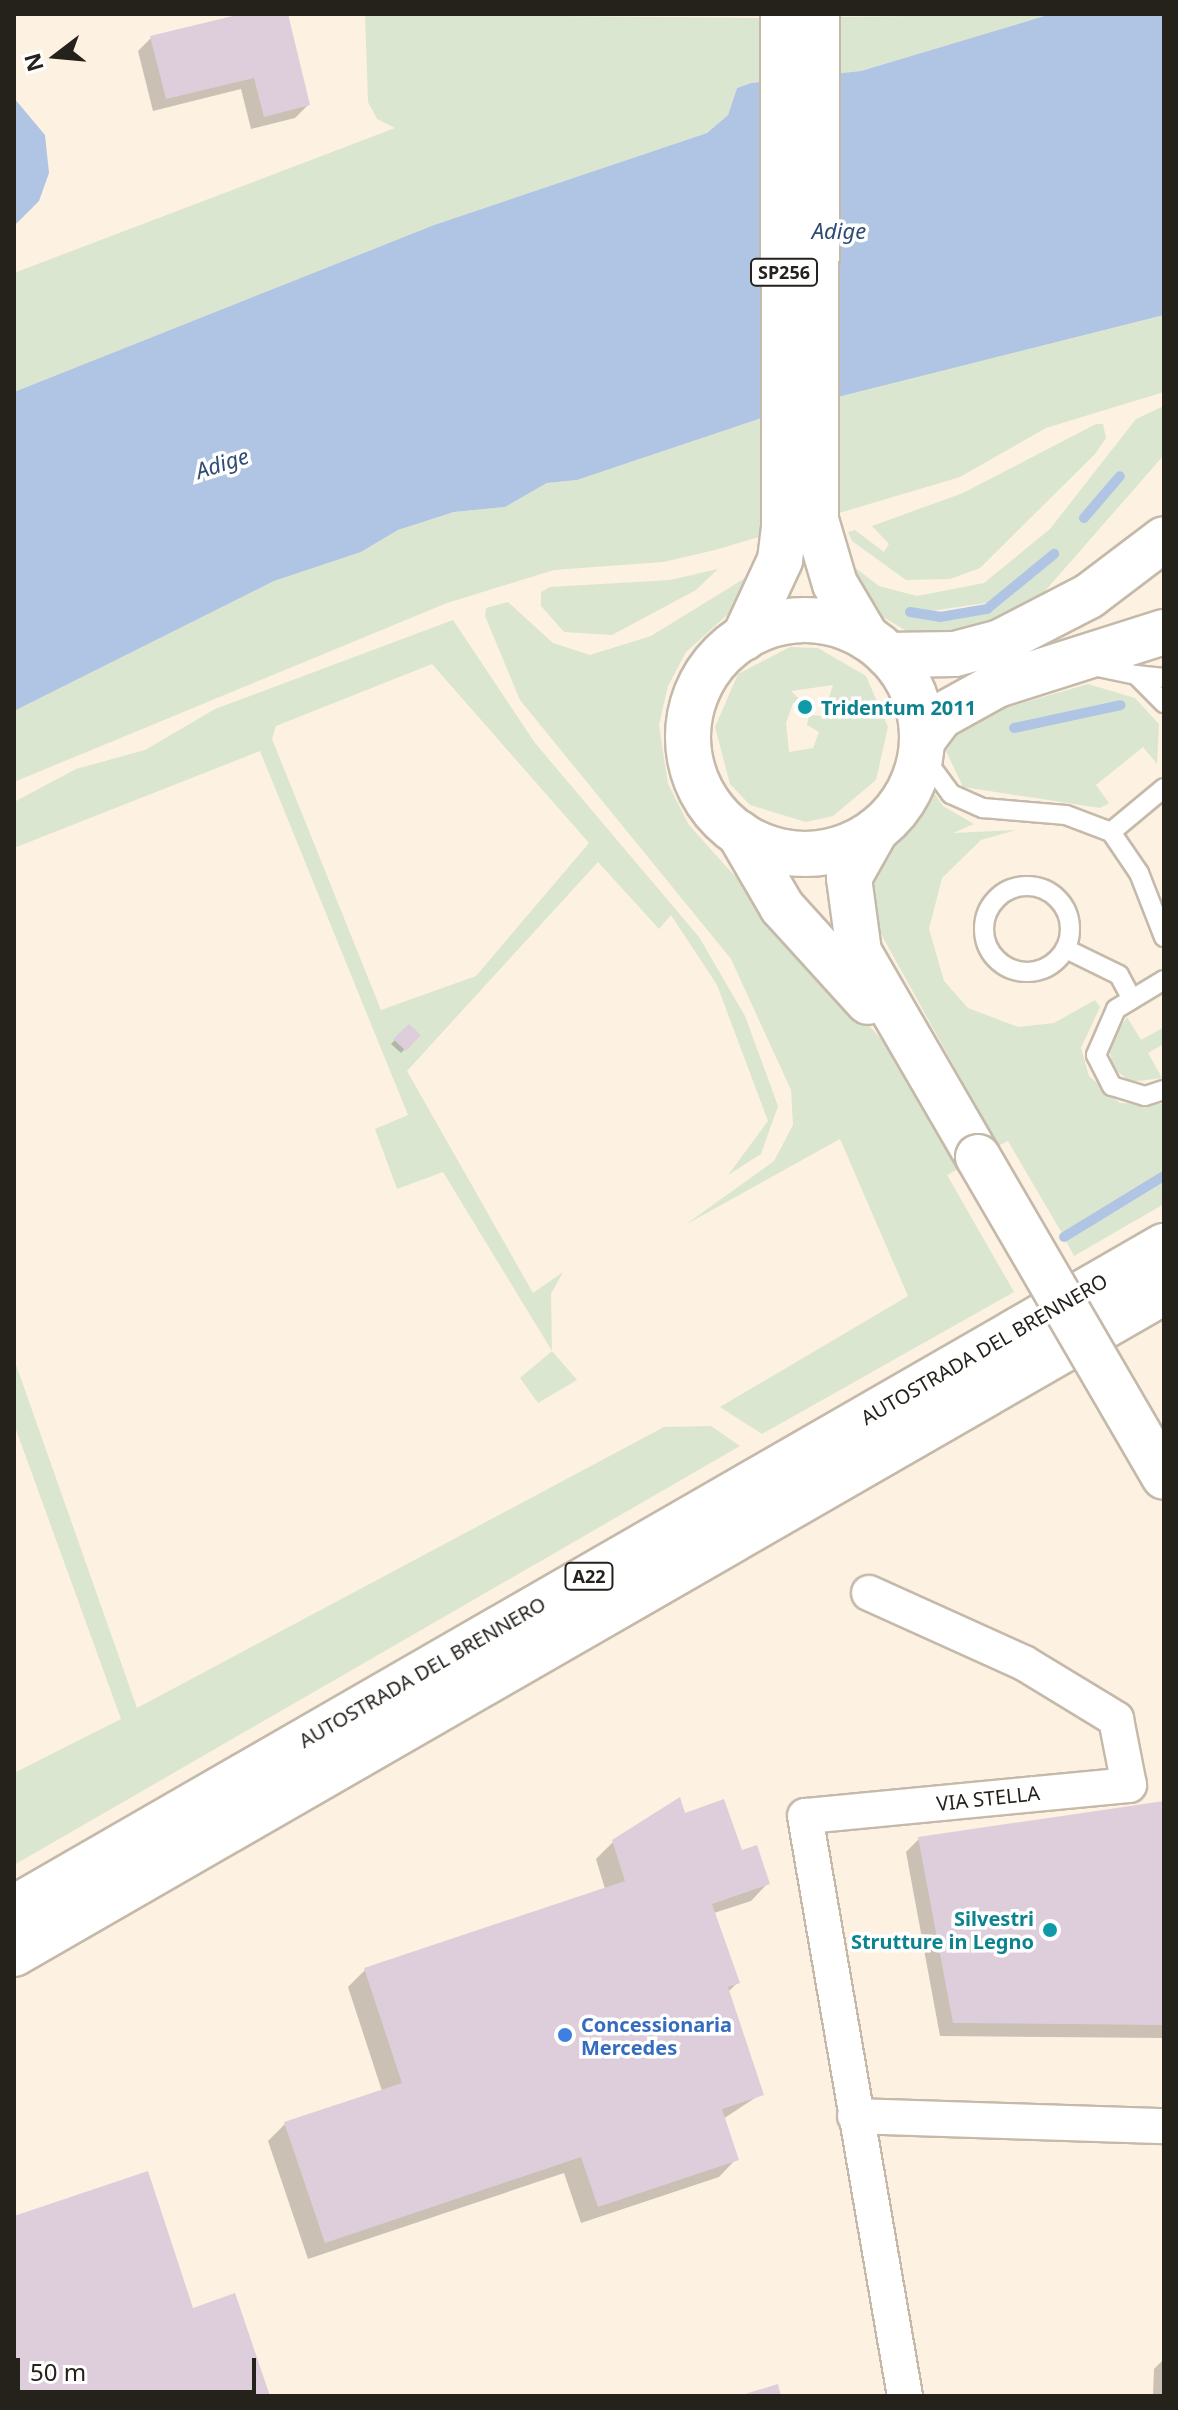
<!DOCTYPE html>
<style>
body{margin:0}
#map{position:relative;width:1178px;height:2410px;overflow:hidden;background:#fdf1e1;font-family:"Noto Sans",sans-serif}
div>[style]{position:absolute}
.green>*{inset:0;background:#dbe6d0}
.water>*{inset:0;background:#b0c5e3}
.shadow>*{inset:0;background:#0003}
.stream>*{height:10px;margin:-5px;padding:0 5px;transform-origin:5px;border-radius:5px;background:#b0c5e3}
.building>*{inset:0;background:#decedc}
.roads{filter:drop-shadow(2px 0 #c5baaa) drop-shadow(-2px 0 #c5baaa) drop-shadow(0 2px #c5baaa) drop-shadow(0 -2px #c5baaa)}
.service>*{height:18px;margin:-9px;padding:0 9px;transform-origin:9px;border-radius:9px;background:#fff}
.service>.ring{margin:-9px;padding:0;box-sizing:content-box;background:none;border:18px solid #fff;border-radius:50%}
.minor>*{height:34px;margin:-17px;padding:0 17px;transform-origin:17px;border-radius:17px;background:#fff}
.secondary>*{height:44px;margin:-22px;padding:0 22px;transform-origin:22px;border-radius:22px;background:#fff}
.primary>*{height:44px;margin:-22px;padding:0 22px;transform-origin:22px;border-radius:22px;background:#fff}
.primary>.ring{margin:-22px;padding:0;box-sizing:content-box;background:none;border:44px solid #fff;border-radius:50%}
.motorway>*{height:44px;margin:-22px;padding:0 22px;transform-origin:22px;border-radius:22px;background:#fff}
.bridges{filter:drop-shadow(2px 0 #c5baaa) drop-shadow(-2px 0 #c5baaa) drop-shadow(0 2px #c5baaa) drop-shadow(0 -2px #c5baaa)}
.secondary-bridge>*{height:44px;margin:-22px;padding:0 22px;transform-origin:22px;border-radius:22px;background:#fff}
.dots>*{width:22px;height:22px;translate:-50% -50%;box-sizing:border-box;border:4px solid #fff;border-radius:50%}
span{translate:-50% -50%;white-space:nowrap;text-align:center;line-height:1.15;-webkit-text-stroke:7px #fff;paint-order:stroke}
.shield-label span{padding:2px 6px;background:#fff;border:2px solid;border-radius:6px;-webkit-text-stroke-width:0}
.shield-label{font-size:18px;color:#25211b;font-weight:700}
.culture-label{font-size:20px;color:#0d838f;font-weight:700}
.left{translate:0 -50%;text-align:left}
.right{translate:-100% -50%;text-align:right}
.street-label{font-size:20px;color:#25211b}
.shop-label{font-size:20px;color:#366cbe;font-weight:700}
.water-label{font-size:22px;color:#2e4c75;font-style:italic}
.frame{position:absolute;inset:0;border:16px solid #25211b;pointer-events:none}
.north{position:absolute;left:16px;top:16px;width:80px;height:80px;-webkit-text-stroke:6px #fff;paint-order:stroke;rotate:254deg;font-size:22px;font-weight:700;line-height:32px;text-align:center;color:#25211b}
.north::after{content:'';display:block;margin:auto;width:28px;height:36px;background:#25211b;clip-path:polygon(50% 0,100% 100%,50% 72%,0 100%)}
.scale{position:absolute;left:16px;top:2358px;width:240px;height:36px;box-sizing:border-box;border:4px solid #25211b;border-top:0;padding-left:10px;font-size:24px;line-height:28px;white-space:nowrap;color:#25211b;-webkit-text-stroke:6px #fff;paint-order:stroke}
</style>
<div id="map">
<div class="green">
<i style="clip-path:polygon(365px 14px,758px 18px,1051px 14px,861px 71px,751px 83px,737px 88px,728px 115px,707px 133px,434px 225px,14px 392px,14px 273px,395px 128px,377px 119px,368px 102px)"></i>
<i style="clip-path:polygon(1164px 315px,1164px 392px,1046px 428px,960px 477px,715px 550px,663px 562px,554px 570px,447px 603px,14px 782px,14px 711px,274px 581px,361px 552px,398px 530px,454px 512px,505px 507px,547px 483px,577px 480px,786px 410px)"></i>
<i style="clip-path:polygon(evenodd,1164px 406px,1164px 455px,1031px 607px,972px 637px,910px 633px,871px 610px,849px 563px,879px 586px,917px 596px,984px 583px,1050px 529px,1136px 419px,1164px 406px,1051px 551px,1055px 556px,997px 607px,952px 620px,910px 614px,993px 602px,1051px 551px)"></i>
<i style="clip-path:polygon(1096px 424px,1103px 424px,1106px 438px,1095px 454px,980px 568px,950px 579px,906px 580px,852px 541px,848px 532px,855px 530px,884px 552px,889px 544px,872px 526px,963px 493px)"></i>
<i style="clip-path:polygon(767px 556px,747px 597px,686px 652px,668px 686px,659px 725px,668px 784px,689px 825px,899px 1059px,958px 1169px,947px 1175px,1014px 1292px,762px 1434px,720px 1407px,908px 1296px,840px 1139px,685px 1225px,774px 1161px,793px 1125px,791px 1090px,731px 959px,520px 700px,485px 616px,486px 608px,508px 602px,553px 643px,590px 655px,651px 636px,742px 580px)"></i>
<i style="clip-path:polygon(718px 569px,696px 590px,612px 635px,564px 632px,541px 606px,541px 592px,550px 587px,670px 580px)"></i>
<i style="clip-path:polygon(evenodd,453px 620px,535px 743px,699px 937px,745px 1016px,778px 1106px,761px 1154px,728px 1175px,768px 1121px,717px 985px,671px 915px,659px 929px,598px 862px,407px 1071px,533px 1293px,563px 1272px,551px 1294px,552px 1351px,577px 1380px,538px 1403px,520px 1378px,552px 1351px,443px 1172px,397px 1189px,375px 1129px,408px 1115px,260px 751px,14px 848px,14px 802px,76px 769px,145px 750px,215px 709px,453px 620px,432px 664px,589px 843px,476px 976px,381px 1010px,272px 739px,276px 726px,432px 664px)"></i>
<i style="clip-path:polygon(evenodd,790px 647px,818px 648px,866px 676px,888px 727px,876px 780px,833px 816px,806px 822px,750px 805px,730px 784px,715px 727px,738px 674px,790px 647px,833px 685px,823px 716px,809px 715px,807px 725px,819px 732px,813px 748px,789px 752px,786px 723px,793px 703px,803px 702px,791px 691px,833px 685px)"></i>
<i style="clip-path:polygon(1088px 684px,1135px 698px,1159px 724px,1157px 764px,1143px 747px,1096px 785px,1109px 803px,1100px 808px,963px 787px,946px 751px,970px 718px)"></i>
<i style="clip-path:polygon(931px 788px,943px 806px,974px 824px,953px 833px,1016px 830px,981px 840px,942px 878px,929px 929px,944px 981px,968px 1008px,1018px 1027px,1054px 1023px,1095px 1000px,1100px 1007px,1081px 1048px,1089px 1076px,1120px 1103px,1164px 1104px,1164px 1174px,1063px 1235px,1008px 1141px,998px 1146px,875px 923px,870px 891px,877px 868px)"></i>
<i style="clip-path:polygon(1127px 1017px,1141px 1040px,1164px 1027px,1164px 1044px,1148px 1053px,1162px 1078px,1131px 1082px,1114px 1069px,1108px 1046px)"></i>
<i style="clip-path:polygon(1164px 1182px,1164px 1204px,1074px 1256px,1066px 1241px)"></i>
<i style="clip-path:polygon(14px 1359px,137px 1708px,664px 1427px,711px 1426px,740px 1446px,14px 1865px,14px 1773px,121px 1719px,14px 1424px)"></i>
</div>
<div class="water">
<i style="clip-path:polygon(1051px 14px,1164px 14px,1164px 315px,786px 410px,577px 480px,547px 483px,505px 507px,454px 512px,398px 530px,361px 552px,274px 581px,14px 711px,14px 392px,434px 225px,707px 133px,728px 115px,737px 88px,751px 83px,861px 71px)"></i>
<i style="clip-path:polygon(14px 98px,45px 135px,49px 173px,39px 201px,14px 226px)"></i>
</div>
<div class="shadow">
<i style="clip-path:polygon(249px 14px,286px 14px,308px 105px,295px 118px,251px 129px,241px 89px,153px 111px,138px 51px,151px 38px)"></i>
<i style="clip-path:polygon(409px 1026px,418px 1035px,401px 1053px,391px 1044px)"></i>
<i style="clip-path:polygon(1164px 1803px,1164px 2038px,940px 2036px,906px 1852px,919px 1839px)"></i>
<i style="clip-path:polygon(683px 1815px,741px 1853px,768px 1883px,751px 1901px,714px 1913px,737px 1983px,728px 1992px,761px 2094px,723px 2119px,736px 2159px,719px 2177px,581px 2223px,564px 2173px,308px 2259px,268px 2141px,285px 2124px,382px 2091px,348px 1987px,365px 1970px,605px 1889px,596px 1859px,613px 1842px)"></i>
<i style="clip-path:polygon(1164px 2359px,1164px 2396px,1153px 2396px,1154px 2369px)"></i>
</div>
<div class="stream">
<i style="left:1084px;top:518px;width:55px;rotate:-49.4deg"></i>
<i style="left:910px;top:612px;width:30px;rotate:9deg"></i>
<i style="left:940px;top:617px;width:48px;rotate:-9.7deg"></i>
<i style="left:987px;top:609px;width:87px;rotate:-39.4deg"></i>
<i style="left:1014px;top:728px;width:109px;rotate:-12.1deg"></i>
<i style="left:1064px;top:1237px;width:117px;rotate:-31.4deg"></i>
</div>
<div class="building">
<i style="clip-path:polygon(241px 14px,288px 14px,310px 105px,264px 117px,254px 78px,166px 99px,150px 36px)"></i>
<i style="clip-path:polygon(409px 1024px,421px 1035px,406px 1051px,393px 1039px)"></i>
<i style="clip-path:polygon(680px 1797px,685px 1813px,724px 1799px,742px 1850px,757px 1845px,770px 1884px,712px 1904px,740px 1983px,728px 1987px,764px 2095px,722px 2109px,739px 2160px,598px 2207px,581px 2157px,325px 2243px,284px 2122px,402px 2083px,364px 1968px,625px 1881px,612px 1840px)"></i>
<i style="clip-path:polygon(1164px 1801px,1164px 2025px,953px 2023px,918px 1837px)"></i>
<i style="clip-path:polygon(148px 2171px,193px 2308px,235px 2293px,270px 2396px,14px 2396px,14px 2216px)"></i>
<i style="clip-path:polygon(778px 2384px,781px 2396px,743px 2396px,742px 2395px)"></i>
</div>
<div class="roads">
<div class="service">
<i style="left:1093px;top:666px;width:44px;rotate:11.8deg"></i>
<i style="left:1136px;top:675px;width:40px;rotate:45deg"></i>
<i style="left:1136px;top:675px;width:28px;rotate:6deg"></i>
<i style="left:921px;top:753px;width:51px;rotate:53.8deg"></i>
<i style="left:951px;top:794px;width:35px;rotate:24deg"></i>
<i style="left:983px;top:808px;width:83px;rotate:4.8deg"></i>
<i style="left:1066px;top:815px;width:48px;rotate:20.7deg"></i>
<i style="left:1111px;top:832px;width:50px;rotate:55.7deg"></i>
<i style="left:1139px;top:873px;width:69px;rotate:68.7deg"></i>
<i style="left:1111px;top:832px;width:69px;rotate:-39.7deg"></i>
<i class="ring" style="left:984px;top:886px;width:68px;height:68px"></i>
<i style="left:1066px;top:949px;width:59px;rotate:26.1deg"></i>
<i style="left:1119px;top:975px;width:27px;rotate:62deg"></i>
<i style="left:1164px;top:980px;width:56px;rotate:148.9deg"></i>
<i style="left:1116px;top:1009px;width:50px;rotate:113.5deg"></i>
<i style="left:1096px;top:1055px;width:35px;rotate:63deg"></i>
<i style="left:1112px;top:1086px;width:34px;rotate:17deg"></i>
<i style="left:1145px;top:1096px;width:20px;rotate:-18deg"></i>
</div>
<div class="minor">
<i style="left:869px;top:1593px;width:170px;rotate:24.3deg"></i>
<i style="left:1024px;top:1663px;width:108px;rotate:31.3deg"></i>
<i style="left:1116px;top:1719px;width:67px;rotate:78.9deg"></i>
<i style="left:1129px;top:1785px;width:325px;rotate:174.5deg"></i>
<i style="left:805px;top:1816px;width:589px;rotate:80.22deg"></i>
<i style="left:855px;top:2116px;width:309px;rotate:1.9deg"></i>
</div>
<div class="secondary">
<i style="left:876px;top:830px;width:55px;rotate:119.4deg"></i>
<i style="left:849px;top:878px;width:75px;rotate:82.3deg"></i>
<i style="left:859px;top:952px;width:237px;rotate:59.9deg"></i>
<i style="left:739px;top:833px;width:86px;rotate:59.8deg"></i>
<i style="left:782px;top:907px;width:128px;rotate:47.8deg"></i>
</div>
<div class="primary">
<i style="left:817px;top:14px;width:506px;rotate:90.11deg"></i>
<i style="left:816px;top:520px;width:67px;rotate:73.5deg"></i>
<i style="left:835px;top:584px;width:63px;rotate:59.3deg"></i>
<i class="ring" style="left:688px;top:620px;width:190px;height:190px"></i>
<i style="left:744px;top:638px;width:86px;rotate:-65.2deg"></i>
<i style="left:780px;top:560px;width:31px;rotate:-83deg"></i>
<i style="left:784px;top:529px;width:515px;rotate:-90.11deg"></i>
</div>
<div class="motorway">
<i style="left:888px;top:655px;width:67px;rotate:-0.9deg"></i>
<i style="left:955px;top:654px;width:47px;rotate:-14.9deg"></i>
<i style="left:1000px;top:642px;width:100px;rotate:-27.3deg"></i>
<i style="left:1089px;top:596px;width:94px;rotate:-37.2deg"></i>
<i style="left:922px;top:741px;width:31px;rotate:-53deg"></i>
<i style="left:941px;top:716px;width:64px;rotate:-29deg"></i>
<i style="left:997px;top:685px;width:175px;rotate:-17.6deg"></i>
<i style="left:14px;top:1908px;width:1327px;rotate:-29.93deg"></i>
<i style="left:14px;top:1954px;width:1327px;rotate:-29.93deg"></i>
</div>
</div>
<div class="bridges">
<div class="secondary-bridge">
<i style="left:978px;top:1157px;width:370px;rotate:59.8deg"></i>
</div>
</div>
<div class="dots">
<i style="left:805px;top:707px;background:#0f9aa8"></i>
<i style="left:1050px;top:1930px;background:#0f9aa8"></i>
<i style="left:565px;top:2035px;background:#3f7fe0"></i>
</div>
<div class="shield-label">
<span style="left:784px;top:272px">SP256</span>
<span style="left:589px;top:1576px">A22</span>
</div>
<div class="culture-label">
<span class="left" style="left:821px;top:707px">Tridentum 2011</span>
<span class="right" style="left:1034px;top:1930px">Silvestri<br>Strutture in Legno</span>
</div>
<div class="street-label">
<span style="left:984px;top:1349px;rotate:-30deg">AUTOSTRADA DEL BRENNERO</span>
<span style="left:422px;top:1672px;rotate:-30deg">AUTOSTRADA DEL BRENNERO</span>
<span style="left:988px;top:1798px;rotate:-6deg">VIA STELLA</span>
</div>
<div class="shop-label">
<span class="left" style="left:581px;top:2036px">Concessionaria<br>Mercedes</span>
</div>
<div class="water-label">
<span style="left:839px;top:231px">Adige</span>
<span style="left:222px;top:463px;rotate:-18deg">Adige</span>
</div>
<div class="frame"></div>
<div class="north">N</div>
<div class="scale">50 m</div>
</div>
